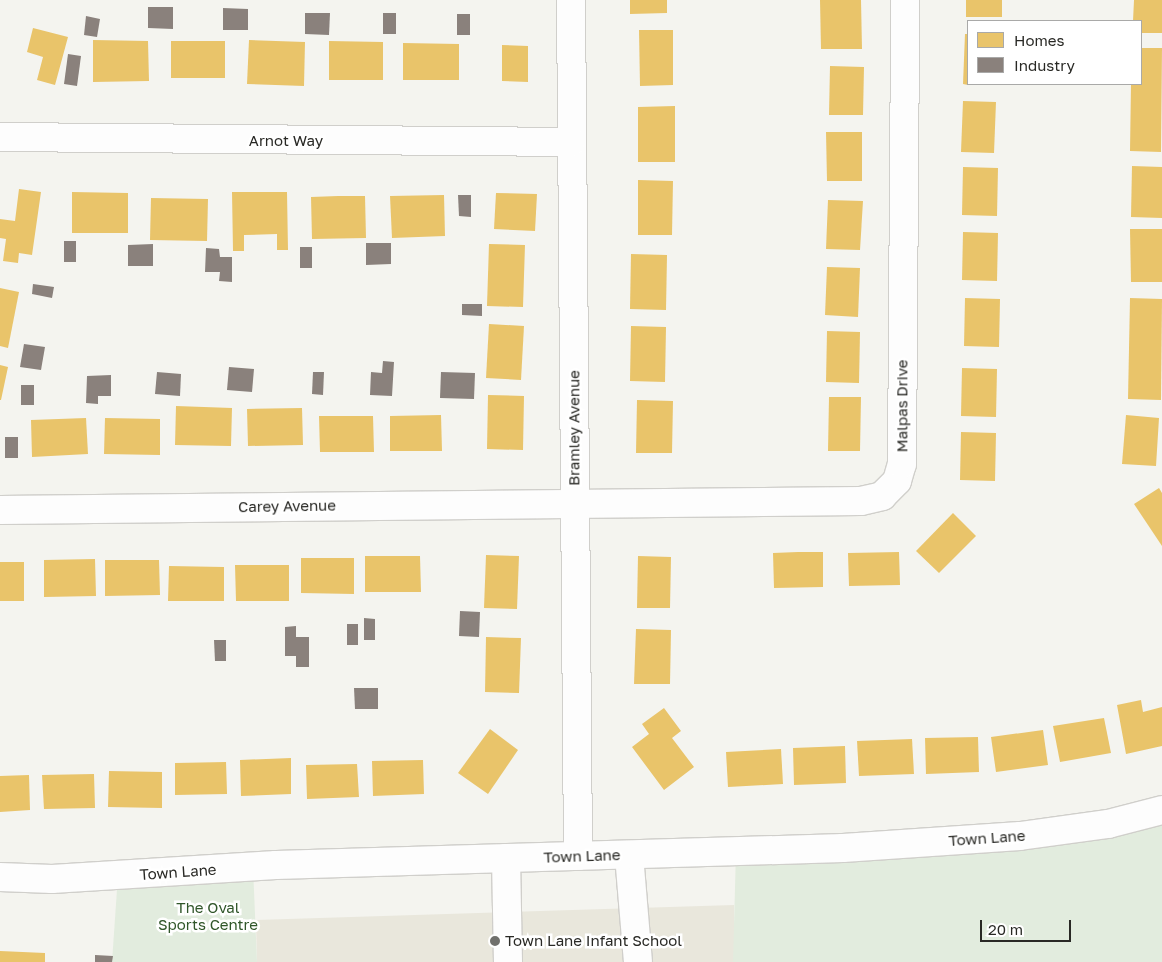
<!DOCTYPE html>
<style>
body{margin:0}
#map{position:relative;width:1162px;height:962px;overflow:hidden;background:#f4f4ef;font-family:"Golos Text",sans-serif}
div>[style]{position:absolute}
.built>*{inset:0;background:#e9e7dc}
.green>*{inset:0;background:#e2ecde}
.homes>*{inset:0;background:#e9c46a}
.industry>*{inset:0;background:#8a817c}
.roads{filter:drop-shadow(1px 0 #d0cfcb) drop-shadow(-1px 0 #d0cfcb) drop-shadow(0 1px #d0cfcb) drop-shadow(0 -1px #d0cfcb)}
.minor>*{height:28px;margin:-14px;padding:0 14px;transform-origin:14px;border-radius:14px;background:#fdfdfd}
.major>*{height:28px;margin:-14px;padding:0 14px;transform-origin:14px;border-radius:14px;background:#fdfdfd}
.dots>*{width:14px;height:14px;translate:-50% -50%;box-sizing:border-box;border:2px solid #fff;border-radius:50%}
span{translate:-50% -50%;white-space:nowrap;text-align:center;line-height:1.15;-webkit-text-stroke:5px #fff;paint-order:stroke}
.street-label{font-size:15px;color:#292925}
.park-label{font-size:15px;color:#305629}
.poi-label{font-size:15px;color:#292925}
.left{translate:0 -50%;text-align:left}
.legend{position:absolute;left:967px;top:20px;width:175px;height:65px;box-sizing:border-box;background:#fff;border:1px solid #a9a9a8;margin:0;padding:6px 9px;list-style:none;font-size:15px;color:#292925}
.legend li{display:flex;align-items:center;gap:10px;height:25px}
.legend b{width:25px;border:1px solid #a9a9a8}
.scale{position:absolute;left:980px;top:920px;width:91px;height:22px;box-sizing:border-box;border:2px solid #292925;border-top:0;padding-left:6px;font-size:15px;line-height:18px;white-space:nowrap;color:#292925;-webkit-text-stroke:4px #fff;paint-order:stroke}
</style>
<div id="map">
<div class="built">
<i style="clip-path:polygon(734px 905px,734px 962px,257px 962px,256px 920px)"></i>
</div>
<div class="green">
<i style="clip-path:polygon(1162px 810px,1162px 962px,733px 962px,736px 851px)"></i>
<i style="clip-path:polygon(253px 867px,257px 962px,112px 962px,118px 875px)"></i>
</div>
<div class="homes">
<i style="clip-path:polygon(630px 0,667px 0,667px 13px,630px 14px)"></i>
<i style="clip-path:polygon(820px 0,861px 0,862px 49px,821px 49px)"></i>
<i style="clip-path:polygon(966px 0,1002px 0,1002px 17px,966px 17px)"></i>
<i style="clip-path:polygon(1134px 0,1162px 0,1162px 33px,1141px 33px,1141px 21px,1133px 21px)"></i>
<i style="clip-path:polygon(33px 28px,68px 37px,55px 85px,37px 80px,43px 57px,27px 52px)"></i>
<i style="clip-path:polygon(639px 30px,673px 30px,673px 85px,640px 86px)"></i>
<i style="clip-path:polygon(965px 34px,968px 34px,968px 85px,963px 84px)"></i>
<i style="clip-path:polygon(93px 40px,148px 41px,149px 81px,93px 82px)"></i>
<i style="clip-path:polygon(249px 40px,305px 42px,304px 86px,247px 84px)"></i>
<i style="clip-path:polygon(171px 41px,225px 41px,225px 78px,171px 78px)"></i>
<i style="clip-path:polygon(329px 41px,383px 42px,383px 80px,329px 80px)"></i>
<i style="clip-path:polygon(403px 43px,459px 44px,459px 80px,403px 80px)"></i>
<i style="clip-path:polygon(502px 45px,528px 46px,528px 82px,502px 81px)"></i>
<i style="clip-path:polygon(1141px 48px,1162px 48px,1161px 152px,1130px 151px,1131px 84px,1141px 84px)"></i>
<i style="clip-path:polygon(830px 66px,864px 67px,863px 115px,829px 115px)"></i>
<i style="clip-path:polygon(963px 101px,996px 102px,994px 153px,961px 152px)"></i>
<i style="clip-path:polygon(675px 106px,675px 162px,638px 162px,638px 107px)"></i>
<i style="clip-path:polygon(826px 132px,862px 132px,862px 181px,827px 181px)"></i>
<i style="clip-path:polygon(1132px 166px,1162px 167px,1162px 218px,1131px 217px)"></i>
<i style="clip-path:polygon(963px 167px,998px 168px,997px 216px,962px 215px)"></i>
<i style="clip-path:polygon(638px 180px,673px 181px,672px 235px,638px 235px)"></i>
<i style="clip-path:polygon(19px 189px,41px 192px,32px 255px,19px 253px,18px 263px,3px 261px,6px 239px,0 238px,0 219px,15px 221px)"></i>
<i style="clip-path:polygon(72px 192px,128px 193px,128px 233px,72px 233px)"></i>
<i style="clip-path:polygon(232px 192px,287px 192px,288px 250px,277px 250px,277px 234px,244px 235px,244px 251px,233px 251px)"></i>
<i style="clip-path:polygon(496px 193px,537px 194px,535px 231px,494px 229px)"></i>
<i style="clip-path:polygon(444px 195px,445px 236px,392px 238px,390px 196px)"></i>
<i style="clip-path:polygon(338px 196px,365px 196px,366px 238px,312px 239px,311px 197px)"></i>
<i style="clip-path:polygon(151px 198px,208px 199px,207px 241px,150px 240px)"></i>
<i style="clip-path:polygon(828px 200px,863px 201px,860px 250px,826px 249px)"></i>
<i style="clip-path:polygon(1130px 229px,1162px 229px,1162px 282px,1131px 282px)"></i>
<i style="clip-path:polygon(963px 232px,998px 233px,997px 281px,962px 280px)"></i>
<i style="clip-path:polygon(489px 244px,525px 245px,523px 307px,487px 306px)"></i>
<i style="clip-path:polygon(631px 254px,667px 255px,666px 310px,630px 309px)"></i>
<i style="clip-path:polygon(827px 267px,860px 268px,858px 317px,825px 315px)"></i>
<i style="clip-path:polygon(0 288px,19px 292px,8px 348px,0 346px)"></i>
<i style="clip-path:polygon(965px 298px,1000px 299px,999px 347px,964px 346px)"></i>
<i style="clip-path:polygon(1130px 298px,1162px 299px,1161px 400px,1128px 399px)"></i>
<i style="clip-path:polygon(489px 324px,524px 326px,521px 380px,486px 378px)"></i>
<i style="clip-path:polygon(631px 326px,666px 327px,665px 382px,630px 381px)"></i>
<i style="clip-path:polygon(827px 331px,860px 332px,859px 383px,826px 382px)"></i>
<i style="clip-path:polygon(0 365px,8px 367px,1px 400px,0 400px)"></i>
<i style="clip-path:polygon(962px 368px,997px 369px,996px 417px,961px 416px)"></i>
<i style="clip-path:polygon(488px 395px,524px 396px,523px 450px,487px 449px)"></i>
<i style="clip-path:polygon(829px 397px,861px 397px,860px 451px,828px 451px)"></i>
<i style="clip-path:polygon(637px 400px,673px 401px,672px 453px,636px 453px)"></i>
<i style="clip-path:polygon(176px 406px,232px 408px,231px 446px,175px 445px)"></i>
<i style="clip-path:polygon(302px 408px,303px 445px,248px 446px,247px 409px)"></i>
<i style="clip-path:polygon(441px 415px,442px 451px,390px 451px,390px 416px)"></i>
<i style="clip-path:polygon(1126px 415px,1159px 418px,1156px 466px,1122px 464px)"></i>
<i style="clip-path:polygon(319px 416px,373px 416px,374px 452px,320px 452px)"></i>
<i style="clip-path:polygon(86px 418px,88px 454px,32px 457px,31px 420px)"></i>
<i style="clip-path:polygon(105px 418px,160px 419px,160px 455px,104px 454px)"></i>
<i style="clip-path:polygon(961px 432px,996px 433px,995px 481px,960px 480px)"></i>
<i style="clip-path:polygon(1159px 488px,1162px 493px,1162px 546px,1134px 504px)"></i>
<i style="clip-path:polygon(953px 513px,976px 536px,939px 573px,916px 551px)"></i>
<i style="clip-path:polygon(798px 552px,823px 552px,823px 587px,774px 588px,773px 553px)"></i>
<i style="clip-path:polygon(899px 552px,900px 585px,849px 586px,848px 553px)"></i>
<i style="clip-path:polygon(486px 555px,519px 556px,517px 609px,484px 608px)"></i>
<i style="clip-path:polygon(365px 556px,420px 556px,421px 592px,365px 592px)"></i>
<i style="clip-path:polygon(638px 556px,671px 557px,670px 608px,637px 608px)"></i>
<i style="clip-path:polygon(301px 558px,354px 558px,354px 594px,301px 593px)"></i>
<i style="clip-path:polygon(95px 559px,96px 596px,44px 597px,44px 560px)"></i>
<i style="clip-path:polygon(105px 560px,159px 560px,160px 595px,105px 596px)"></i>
<i style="clip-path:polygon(0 562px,24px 562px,24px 601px,0 601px)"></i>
<i style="clip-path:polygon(235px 565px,289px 565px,289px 601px,236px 601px)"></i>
<i style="clip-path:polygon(169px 566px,224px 567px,224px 601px,168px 601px)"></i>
<i style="clip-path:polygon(636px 629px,671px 630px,670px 684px,634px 684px)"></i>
<i style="clip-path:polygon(486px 637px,521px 638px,519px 693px,485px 692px)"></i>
<i style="clip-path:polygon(1141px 700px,1143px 712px,1162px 707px,1162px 746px,1126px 754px,1117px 705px)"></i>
<i style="clip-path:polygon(664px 708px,681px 731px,672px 738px,694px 767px,664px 790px,632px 747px,649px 734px,642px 724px)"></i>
<i style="clip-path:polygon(1104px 718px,1111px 753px,1060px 762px,1053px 726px)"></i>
<i style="clip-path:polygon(490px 729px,518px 750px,488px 794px,458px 773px)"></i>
<i style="clip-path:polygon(1043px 730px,1048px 765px,996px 772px,991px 737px)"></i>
<i style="clip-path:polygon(978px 737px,979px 772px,926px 774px,925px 738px)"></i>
<i style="clip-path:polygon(912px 739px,914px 774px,859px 776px,857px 741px)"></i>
<i style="clip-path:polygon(845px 746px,846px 783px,794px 785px,793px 748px)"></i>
<i style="clip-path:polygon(781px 749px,783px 784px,728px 787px,726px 752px)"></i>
<i style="clip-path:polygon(291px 758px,291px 794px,241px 796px,240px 760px)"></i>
<i style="clip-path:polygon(423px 760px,424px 794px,373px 796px,372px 761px)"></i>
<i style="clip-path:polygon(226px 762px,227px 794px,175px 795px,175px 763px)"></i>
<i style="clip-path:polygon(357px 764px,359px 797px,307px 799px,306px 765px)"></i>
<i style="clip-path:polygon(109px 771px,162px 772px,162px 808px,108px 807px)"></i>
<i style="clip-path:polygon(94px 774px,95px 808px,44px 809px,42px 775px)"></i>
<i style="clip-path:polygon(29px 775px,30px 810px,0 812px,0 776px)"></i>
<i style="clip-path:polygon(0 951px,45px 953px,45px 962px,0 962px)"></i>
</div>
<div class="industry">
<i style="clip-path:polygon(148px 7px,173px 7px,173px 29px,148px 28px)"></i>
<i style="clip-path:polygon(223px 8px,248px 9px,248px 30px,223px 30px)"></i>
<i style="clip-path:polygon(305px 13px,330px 13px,329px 35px,305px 34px)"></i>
<i style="clip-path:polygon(383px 13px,396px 13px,396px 34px,383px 34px)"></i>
<i style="clip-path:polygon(457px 14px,470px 14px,470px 35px,457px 35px)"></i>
<i style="clip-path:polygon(86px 16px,100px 19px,97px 37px,84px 35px)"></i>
<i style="clip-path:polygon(68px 54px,81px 56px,77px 86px,64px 84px)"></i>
<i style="clip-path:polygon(458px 195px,471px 195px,471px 217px,459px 216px)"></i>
<i style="clip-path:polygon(64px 241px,76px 241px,76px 262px,64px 262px)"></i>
<i style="clip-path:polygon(366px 243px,391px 243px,391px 264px,366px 265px)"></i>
<i style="clip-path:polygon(153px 244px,153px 266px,128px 266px,128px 245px)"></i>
<i style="clip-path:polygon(300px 247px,312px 247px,312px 268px,300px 268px)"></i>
<i style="clip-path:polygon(206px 248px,219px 249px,220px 257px,232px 257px,232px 282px,219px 281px,220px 272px,205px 272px)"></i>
<i style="clip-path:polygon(33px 284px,54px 287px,52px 298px,32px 294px)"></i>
<i style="clip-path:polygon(462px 304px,482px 304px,482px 316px,462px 315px)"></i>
<i style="clip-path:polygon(24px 344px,45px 347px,41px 370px,20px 367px)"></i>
<i style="clip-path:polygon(383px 361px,394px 362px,392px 396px,370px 395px,371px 372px,382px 373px)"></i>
<i style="clip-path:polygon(229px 367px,254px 369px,252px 392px,227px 390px)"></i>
<i style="clip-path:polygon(157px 372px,181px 374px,180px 396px,155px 394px)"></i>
<i style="clip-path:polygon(313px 372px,324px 372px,323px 395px,312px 394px)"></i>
<i style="clip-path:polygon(441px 372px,475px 373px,474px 399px,440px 398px)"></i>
<i style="clip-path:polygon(111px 375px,111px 396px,98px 396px,98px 404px,86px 403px,87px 376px)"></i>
<i style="clip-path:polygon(21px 385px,34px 385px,34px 405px,21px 405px)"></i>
<i style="clip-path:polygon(5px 437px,18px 437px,18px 458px,5px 458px)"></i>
<i style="clip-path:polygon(460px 611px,480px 612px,479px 637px,459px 636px)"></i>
<i style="clip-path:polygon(364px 618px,375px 619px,375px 640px,364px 640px)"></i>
<i style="clip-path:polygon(347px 624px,358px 624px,358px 645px,347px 645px)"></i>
<i style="clip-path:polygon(296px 626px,296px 637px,309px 637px,309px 667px,296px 667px,296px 656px,285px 656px,285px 627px)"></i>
<i style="clip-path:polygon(214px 640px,226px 640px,226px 661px,215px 661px)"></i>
<i style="clip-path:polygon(354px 688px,378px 688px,378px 709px,355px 709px)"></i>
<i style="clip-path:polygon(95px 955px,113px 956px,112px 962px,95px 962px)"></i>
</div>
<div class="roads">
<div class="minor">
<i style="left:571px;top:0;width:856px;rotate:89.53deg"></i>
<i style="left:0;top:137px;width:571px;rotate:0.5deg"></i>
<i style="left:0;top:510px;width:861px;rotate:-0.6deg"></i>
<i style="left:861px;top:501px;width:22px;rotate:-13deg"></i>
<i style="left:882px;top:496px;width:21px;rotate:-45deg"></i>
<i style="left:897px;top:481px;width:18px;rotate:-74deg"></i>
<i style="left:902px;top:464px;width:464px;rotate:-89.6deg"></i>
<i style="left:629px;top:855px;width:107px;rotate:85.2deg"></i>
<i style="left:506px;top:858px;width:104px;rotate:88.9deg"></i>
</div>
<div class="major">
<i style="left:0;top:877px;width:52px;rotate:2.2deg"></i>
<i style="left:52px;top:879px;width:224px;rotate:-3.6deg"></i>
<i style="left:276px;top:865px;width:567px;rotate:-1.72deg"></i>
<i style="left:843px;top:848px;width:177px;rotate:-3.9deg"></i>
<i style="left:1020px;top:836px;width:89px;rotate:-7.8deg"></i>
<i style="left:1108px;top:824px;width:56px;rotate:-14.5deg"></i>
</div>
</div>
<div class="dots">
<i style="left:495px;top:941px;background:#70706c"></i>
</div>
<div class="street-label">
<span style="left:286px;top:141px">Arnot Way</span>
<span style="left:902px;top:406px;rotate:-90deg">Malpas Drive</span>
<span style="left:574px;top:428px;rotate:-90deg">Bramley Avenue</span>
<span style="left:287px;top:506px;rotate:-1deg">Carey Avenue</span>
<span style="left:987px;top:838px;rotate:-4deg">Town Lane</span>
<span style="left:582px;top:856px;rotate:-2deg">Town Lane</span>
<span style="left:178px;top:872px;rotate:-4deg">Town Lane</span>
</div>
<div class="park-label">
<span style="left:208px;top:916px">The Oval<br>Sports Centre</span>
</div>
<div class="poi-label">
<span class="left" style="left:505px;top:941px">Town Lane Infant School</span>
</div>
<ul class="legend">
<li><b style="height:14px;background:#e9c46a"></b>Homes</li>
<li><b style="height:14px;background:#8a817c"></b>Industry</li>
</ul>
<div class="scale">20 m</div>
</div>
